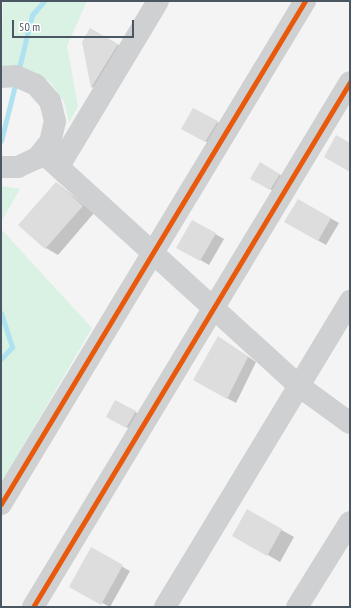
<!DOCTYPE html>
<style>
body{margin:0}
#map{position:relative;width:351px;height:608px;overflow:hidden;background:#f4f4f4;font-family:"PT Sans Narrow",sans-serif}
div>[style]{position:absolute}
.green>*{inset:0;background:#d9f2e3}
.shadow>*{inset:0;background:#0003}
.stream>*{height:5px;margin:-2.5px;padding:0 2.5px;transform-origin:2.5px;border-radius:2.5px;background:#aee2f0}
.building>*{inset:0;background:#ddddde}
.minor>*{height:22px;margin:-11px;padding:0 11px;transform-origin:11px;border-radius:11px;background:#ced0d2}
.cycleway>*{height:5px;margin:-2.5px;padding:0 2.5px;transform-origin:2.5px;border-radius:2.5px;background:#e8590c}
span{translate:-50% -50%;white-space:nowrap;text-align:center;line-height:1.15;-webkit-text-stroke:4px #fff;paint-order:stroke}
.frame{position:absolute;inset:0;border:2px solid #4a5661;pointer-events:none}
.scale{position:absolute;left:12px;top:20px;width:122px;height:18px;box-sizing:border-box;border:2px solid #4a5661;border-top:0;padding-left:5px;font-size:12px;line-height:14px;white-space:nowrap;color:#4a5661;-webkit-text-stroke:3px #fff;paint-order:stroke}
</style>
<div id="map">
<div class="green">
<i style="clip-path:polygon(3px 1px,87px 1px,67px 46px,78px 106px,69px 123px,64px 101px,50px 82px,40px 75px,1px 68px)"></i>
<i style="clip-path:polygon(1px 186px,20px 189px,1px 222px)"></i>
<i style="clip-path:polygon(1px 229px,92px 328px,1px 484px)"></i>
</div>
<div class="shadow">
<i style="clip-path:polygon(90px 29px,129px 51px,104px 94px,92px 87px,83px 42px)"></i>
<i style="clip-path:polygon(194px 109px,226px 127px,214px 146px,183px 129px)"></i>
<i style="clip-path:polygon(260px 164px,288px 179px,279px 194px,252px 179px)"></i>
<i style="clip-path:polygon(57px 183px,94px 213px,58px 255px,46px 248px)"></i>
<i style="clip-path:polygon(298px 200px,339px 223px,326px 245px,286px 222px)"></i>
<i style="clip-path:polygon(193px 221px,224px 239px,209px 265px,178px 247px)"></i>
<i style="clip-path:polygon(226px 342px,256px 362px,236px 403px,194px 380px)"></i>
<i style="clip-path:polygon(116px 401px,144px 417px,135px 432px,107px 416px)"></i>
<i style="clip-path:polygon(248px 511px,294px 537px,280px 562px,233px 535px)"></i>
<i style="clip-path:polygon(91px 549px,130px 571px,110px 607px,70px 586px)"></i>
</div>
<div class="stream">
<i style="left:18px;top:72px;width:59px;rotate:-76.2deg"></i>
<i style="left:32px;top:15px;width:18px;rotate:-49deg"></i>
<i style="left:1px;top:141px;width:62px;rotate:-76deg"></i>
<i style="left:1px;top:313px;width:36px;rotate:72deg"></i>
<i style="left:12px;top:347px;width:16px;rotate:133deg"></i>
</div>
<div class="building">
<i style="clip-path:polygon(90px 28px,118px 44px,91px 88px,82px 42px)"></i>
<i style="clip-path:polygon(193px 108px,218px 121px,205px 142px,181px 129px)"></i>
<i style="clip-path:polygon(336px 135px,350px 143px,350px 172px,324px 157px)"></i>
<i style="clip-path:polygon(260px 162px,280px 174px,270px 190px,250px 179px)"></i>
<i style="clip-path:polygon(56px 182px,83px 206px,45px 249px,18px 225px)"></i>
<i style="clip-path:polygon(298px 199px,331px 218px,318px 241px,284px 222px)"></i>
<i style="clip-path:polygon(192px 220px,216px 233px,200px 261px,176px 248px)"></i>
<i style="clip-path:polygon(218px 336px,248px 357px,227px 399px,193px 380px)"></i>
<i style="clip-path:polygon(115px 400px,136px 411px,126px 428px,106px 417px)"></i>
<i style="clip-path:polygon(247px 509px,282px 529px,267px 556px,232px 536px)"></i>
<i style="clip-path:polygon(91px 547px,123px 565px,101px 605px,69px 587px)"></i>
</div>
<div class="minor">
<i style="left:1px;top:77px;width:15px;rotate:-4deg"></i>
<i style="left:16px;top:76px;width:22px;rotate:24deg"></i>
<i style="left:36px;top:85px;width:21px;rotate:49deg"></i>
<i style="left:50px;top:101px;width:21px;rotate:76deg"></i>
<i style="left:55px;top:121px;width:22px;rotate:103deg"></i>
<i style="left:50px;top:142px;width:21px;rotate:129deg"></i>
<i style="left:37px;top:158px;width:21px;rotate:155deg"></i>
<i style="left:18px;top:167px;width:17px;rotate:180deg"></i>
<i style="left:43px;top:153px;width:346px;rotate:42.3deg"></i>
<i style="left:299px;top:386px;width:63px;rotate:36deg"></i>
<i style="left:59px;top:166px;width:192px;rotate:-59deg"></i>
<i style="left:1px;top:504px;width:588px;rotate:-58.85deg"></i>
<i style="left:33px;top:607px;width:613px;rotate:-58.88deg"></i>
<i style="left:165px;top:607px;width:358px;rotate:-58.8deg"></i>
<i style="left:297px;top:607px;width:100px;rotate:-58.1deg"></i>
</div>
<div class="cycleway">
<i style="left:1px;top:504px;width:588px;rotate:-58.85deg"></i>
<i style="left:33px;top:607px;width:613px;rotate:-58.88deg"></i>
</div>
<div class="frame"></div>
<div class="scale">50 m</div>
</div>
